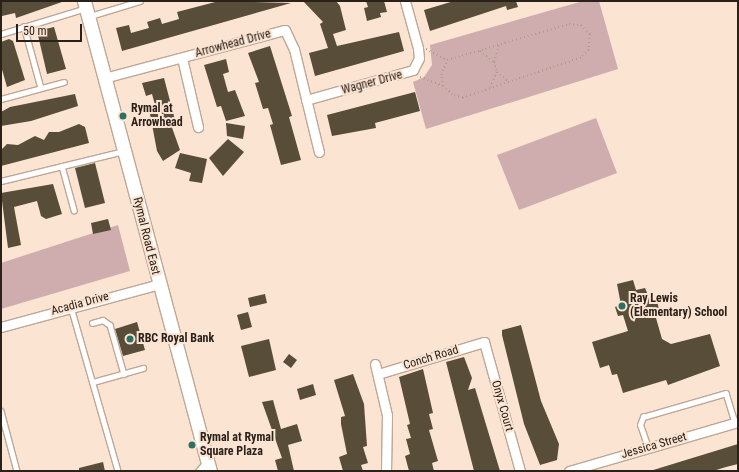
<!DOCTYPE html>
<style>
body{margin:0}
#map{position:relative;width:739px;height:472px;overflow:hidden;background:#fce4d2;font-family:"Roboto Condensed",sans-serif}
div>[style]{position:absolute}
.green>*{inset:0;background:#cfacae}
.building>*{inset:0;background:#584d38}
.path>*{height:1.5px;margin-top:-0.75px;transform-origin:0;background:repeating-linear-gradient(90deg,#ac9a8c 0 1px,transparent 0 4px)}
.roads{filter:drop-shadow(1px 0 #bea796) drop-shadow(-1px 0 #bea796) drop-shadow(0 1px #bea796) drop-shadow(0 -1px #bea796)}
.lane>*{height:4.5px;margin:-2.25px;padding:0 2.25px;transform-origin:2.25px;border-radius:2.25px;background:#fff}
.street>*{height:9px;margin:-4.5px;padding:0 4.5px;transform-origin:4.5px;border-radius:4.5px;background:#fff}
.secondary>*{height:13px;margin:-6.5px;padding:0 6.5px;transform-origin:6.5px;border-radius:6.5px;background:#fff}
.dots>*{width:11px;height:11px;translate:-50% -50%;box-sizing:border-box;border:2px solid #fce4d2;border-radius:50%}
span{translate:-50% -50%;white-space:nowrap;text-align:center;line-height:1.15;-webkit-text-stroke:4px #fce4d2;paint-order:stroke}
.street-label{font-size:12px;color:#2a211b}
.poi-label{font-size:12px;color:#2a211b;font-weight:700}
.left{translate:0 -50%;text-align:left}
.frame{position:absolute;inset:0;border:2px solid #2a211b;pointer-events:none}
.scale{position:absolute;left:16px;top:24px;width:66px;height:18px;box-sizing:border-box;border:2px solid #2a211b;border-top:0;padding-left:5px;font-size:12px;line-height:14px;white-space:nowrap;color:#2a211b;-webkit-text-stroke:3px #fce4d2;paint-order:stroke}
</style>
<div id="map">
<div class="green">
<i style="clip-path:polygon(583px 1px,599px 1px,618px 69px,426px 129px,413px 82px,424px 77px,432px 65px,430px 45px)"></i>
<i style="clip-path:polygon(596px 118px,617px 173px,519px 210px,497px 155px)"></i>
<i style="clip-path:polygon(118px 225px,130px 271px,1px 309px,1px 263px)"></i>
</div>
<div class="building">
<i style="clip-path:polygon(1px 1px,62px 1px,62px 2px,16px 18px,15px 13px,2px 16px)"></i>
<i style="clip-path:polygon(219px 1px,291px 3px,122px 51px,116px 28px,129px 25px,131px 33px,149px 28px,147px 22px,160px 18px,162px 24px,179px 19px,177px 12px)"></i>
<i style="clip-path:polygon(303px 1px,336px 1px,340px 6px,346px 30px,333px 34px,337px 46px,399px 32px,404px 51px,315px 76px,309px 53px,328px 48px,320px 24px,323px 22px)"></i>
<i style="clip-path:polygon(366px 1px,384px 1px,387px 12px,380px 13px,381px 17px,367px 21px,364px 8px,368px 7px)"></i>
<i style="clip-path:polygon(454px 1px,516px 1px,518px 7px,507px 10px,506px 6px,430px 31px,424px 10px)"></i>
<i style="clip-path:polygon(54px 27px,66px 69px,47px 74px,37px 31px)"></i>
<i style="clip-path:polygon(9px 39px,13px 41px,25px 80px,7px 87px,1px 66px,1px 42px)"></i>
<i style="clip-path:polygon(270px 46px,292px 116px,289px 117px,301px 160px,281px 165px,270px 125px,273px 124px,268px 108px,263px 109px,255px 83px,259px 82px,248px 53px)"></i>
<i style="clip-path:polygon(226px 59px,229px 72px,223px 74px,228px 92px,235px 90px,245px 116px,226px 121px,221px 106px,217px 107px,204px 65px)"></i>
<i style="clip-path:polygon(164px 78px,175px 120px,170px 122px,180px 150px,163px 161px,157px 151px,150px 114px,157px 112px,152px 94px,146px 96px,142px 83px)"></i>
<i style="clip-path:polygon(415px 92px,420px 111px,375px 123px,376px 128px,332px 136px,327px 115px)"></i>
<i style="clip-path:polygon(75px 94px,78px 106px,31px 121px,1px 126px,1px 112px,10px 107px)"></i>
<i style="clip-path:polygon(226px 123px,245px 126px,243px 139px,227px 136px)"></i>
<i style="clip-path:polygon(79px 124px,85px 127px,89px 143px,1px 166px,1px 150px,7px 144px,18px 145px,35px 136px,44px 140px,49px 132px,59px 132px)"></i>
<i style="clip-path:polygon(228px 139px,244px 152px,223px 176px,209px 158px)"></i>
<i style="clip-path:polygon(180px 153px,207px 159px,202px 183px,189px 181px,191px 173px,175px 168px)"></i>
<i style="clip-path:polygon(95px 163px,105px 203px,85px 208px,75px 168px)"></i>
<i style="clip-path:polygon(53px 184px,62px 214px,46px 219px,41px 216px,37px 201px,14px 207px,21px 245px,8px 248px,1px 193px)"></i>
<i style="clip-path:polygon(108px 219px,111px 230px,93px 234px,91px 223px)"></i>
<i style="clip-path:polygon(633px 280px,636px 290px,645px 288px,651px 302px,657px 300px,659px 310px,654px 311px,662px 339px,671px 344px,710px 334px,720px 366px,668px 385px,666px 380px,623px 393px,617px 374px,612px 375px,609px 365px,600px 368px,592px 342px,628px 331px,623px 315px,618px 316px,615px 307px,621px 305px,617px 284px)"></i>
<i style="clip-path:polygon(265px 294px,267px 303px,250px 307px,248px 298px)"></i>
<i style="clip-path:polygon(248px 312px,252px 327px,241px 330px,237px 315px)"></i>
<i style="clip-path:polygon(137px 322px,145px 350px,123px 356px,115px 329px)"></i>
<i style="clip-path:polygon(521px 325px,541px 401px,559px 444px,557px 460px,540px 465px,524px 424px,502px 335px,502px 330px)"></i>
<i style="clip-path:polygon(269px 339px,276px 370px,249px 377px,241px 346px)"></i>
<i style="clip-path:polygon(289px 354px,297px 360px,291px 368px,283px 362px)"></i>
<i style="clip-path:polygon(464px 357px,472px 378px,468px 390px,475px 388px,500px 471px,474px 471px,446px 362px)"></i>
<i style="clip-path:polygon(423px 369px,433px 413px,429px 414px,433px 429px,429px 430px,438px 461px,432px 463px,434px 471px,409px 471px,405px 456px,410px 454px,406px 439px,411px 438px,407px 425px,410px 424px,399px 377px)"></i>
<i style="clip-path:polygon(353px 374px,364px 404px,367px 446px,363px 447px,368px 463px,361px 465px,363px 471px,343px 471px,339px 457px,347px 454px,341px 424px,341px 417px,345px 416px,334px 380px)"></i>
<i style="clip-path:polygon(313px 384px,316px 395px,300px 400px,297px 389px)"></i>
<i style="clip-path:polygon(273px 400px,281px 429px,297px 424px,302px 441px,288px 445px,294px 471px,278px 471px,275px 460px,282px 458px,262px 402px)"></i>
<i style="clip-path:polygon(738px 444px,738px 464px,726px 467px,713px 471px,650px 471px)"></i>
<i style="clip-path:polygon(103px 462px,105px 471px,79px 471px,79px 468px)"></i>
</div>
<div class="path">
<i style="left:569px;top:24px;width:12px;rotate:5deg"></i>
<i style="left:581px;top:25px;width:13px;rotate:45deg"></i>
<i style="left:590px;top:34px;width:16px;rotate:94deg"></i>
<i style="left:589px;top:50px;width:11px;rotate:135deg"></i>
<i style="left:581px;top:58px;width:125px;rotate:161.3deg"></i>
<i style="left:463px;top:98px;width:11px;rotate:-165deg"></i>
<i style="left:452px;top:95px;width:13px;rotate:-135deg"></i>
<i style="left:443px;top:86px;width:11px;rotate:-100deg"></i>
<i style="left:441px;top:75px;width:16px;rotate:-68deg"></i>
<i style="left:447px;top:60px;width:127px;rotate:-16.4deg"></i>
<i style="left:426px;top:49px;width:24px;rotate:28deg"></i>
<i style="left:480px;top:51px;width:18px;rotate:38deg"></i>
<i style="left:494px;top:62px;width:10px;rotate:73deg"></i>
<i style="left:497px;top:72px;width:18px;rotate:112deg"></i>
<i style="left:494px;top:62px;width:18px;rotate:-74deg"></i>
<i style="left:497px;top:72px;width:16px;rotate:40deg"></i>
<i style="left:420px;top:77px;width:25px;rotate:21deg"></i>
</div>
<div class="roads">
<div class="lane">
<i style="left:90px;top:16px;width:52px;rotate:-16.7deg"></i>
<i style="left:24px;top:26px;width:64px;rotate:74.7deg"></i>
<i style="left:1px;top:34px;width:89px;rotate:-17deg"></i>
<i style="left:1px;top:99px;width:65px;rotate:-15.1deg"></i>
<i style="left:62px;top:166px;width:46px;rotate:74.7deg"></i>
<i style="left:1px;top:181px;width:127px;rotate:-13.7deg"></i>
<i style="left:71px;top:307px;width:171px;rotate:74deg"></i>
<i style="left:92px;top:323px;width:11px;rotate:-15deg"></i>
<i style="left:103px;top:320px;width:9px;rotate:36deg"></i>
<i style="left:110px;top:325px;width:51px;rotate:74.1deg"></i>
<i style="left:93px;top:382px;width:52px;rotate:-15.6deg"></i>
<i style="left:1px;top:411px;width:62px;rotate:75.1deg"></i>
<i style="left:648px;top:448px;width:24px;rotate:-109deg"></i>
<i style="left:640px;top:425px;width:9px;rotate:-69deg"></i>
<i style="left:643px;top:417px;width:86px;rotate:-16.1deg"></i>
<i style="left:726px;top:393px;width:31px;rotate:73deg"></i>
<i style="left:198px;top:471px;width:12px;rotate:-48deg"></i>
</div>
<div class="street">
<i style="left:182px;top:58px;width:71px;rotate:76.9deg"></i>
<i style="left:104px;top:78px;width:187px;rotate:-14.9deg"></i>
<i style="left:285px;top:30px;width:21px;rotate:65deg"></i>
<i style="left:294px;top:49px;width:106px;rotate:76.4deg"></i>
<i style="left:306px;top:100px;width:111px;rotate:-15.7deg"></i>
<i style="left:413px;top:70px;width:13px;rotate:-63deg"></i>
<i style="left:419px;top:58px;width:10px;rotate:-96deg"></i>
<i style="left:418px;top:48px;width:49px;rotate:-105.5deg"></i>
<i style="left:1px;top:327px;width:164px;rotate:-15.2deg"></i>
<i style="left:375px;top:364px;width:52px;rotate:76.8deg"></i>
<i style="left:387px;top:415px;width:56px;rotate:91deg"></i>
<i style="left:378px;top:374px;width:111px;rotate:-16.8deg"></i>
<i style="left:484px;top:342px;width:134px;rotate:74.4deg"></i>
<i style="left:569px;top:471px;width:176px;rotate:-16.2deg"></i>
</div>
<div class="secondary">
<i style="left:84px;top:1px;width:487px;rotate:75deg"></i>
</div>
</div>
<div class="dots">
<i style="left:123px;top:116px;background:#2d6f60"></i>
<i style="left:622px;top:306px;background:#2d6f60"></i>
<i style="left:130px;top:339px;background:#2d6f60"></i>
<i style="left:192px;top:445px;background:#2d6f60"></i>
</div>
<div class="street-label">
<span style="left:233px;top:44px;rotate:-15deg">Arrowhead Drive</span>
<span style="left:372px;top:83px;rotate:-15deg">Wagner Drive</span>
<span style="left:146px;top:236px;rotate:76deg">Rymal Road East</span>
<span style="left:80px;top:304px;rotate:-15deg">Acadia Drive</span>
<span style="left:431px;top:358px;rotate:-17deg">Conch Road</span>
<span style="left:502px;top:406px;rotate:74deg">Onyx Court</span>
<span style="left:654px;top:446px;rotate:-16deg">Jessica Street</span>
</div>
<div class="poi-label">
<span class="left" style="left:131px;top:116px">Rymal at<br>Arrowhead</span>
<span class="left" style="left:630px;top:306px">Ray Lewis<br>(Elementary) School</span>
<span class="left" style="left:138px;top:339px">RBC Royal Bank</span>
<span class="left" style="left:200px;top:445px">Rymal at Rymal<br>Square Plaza</span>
</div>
<div class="frame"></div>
<div class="scale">50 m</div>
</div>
